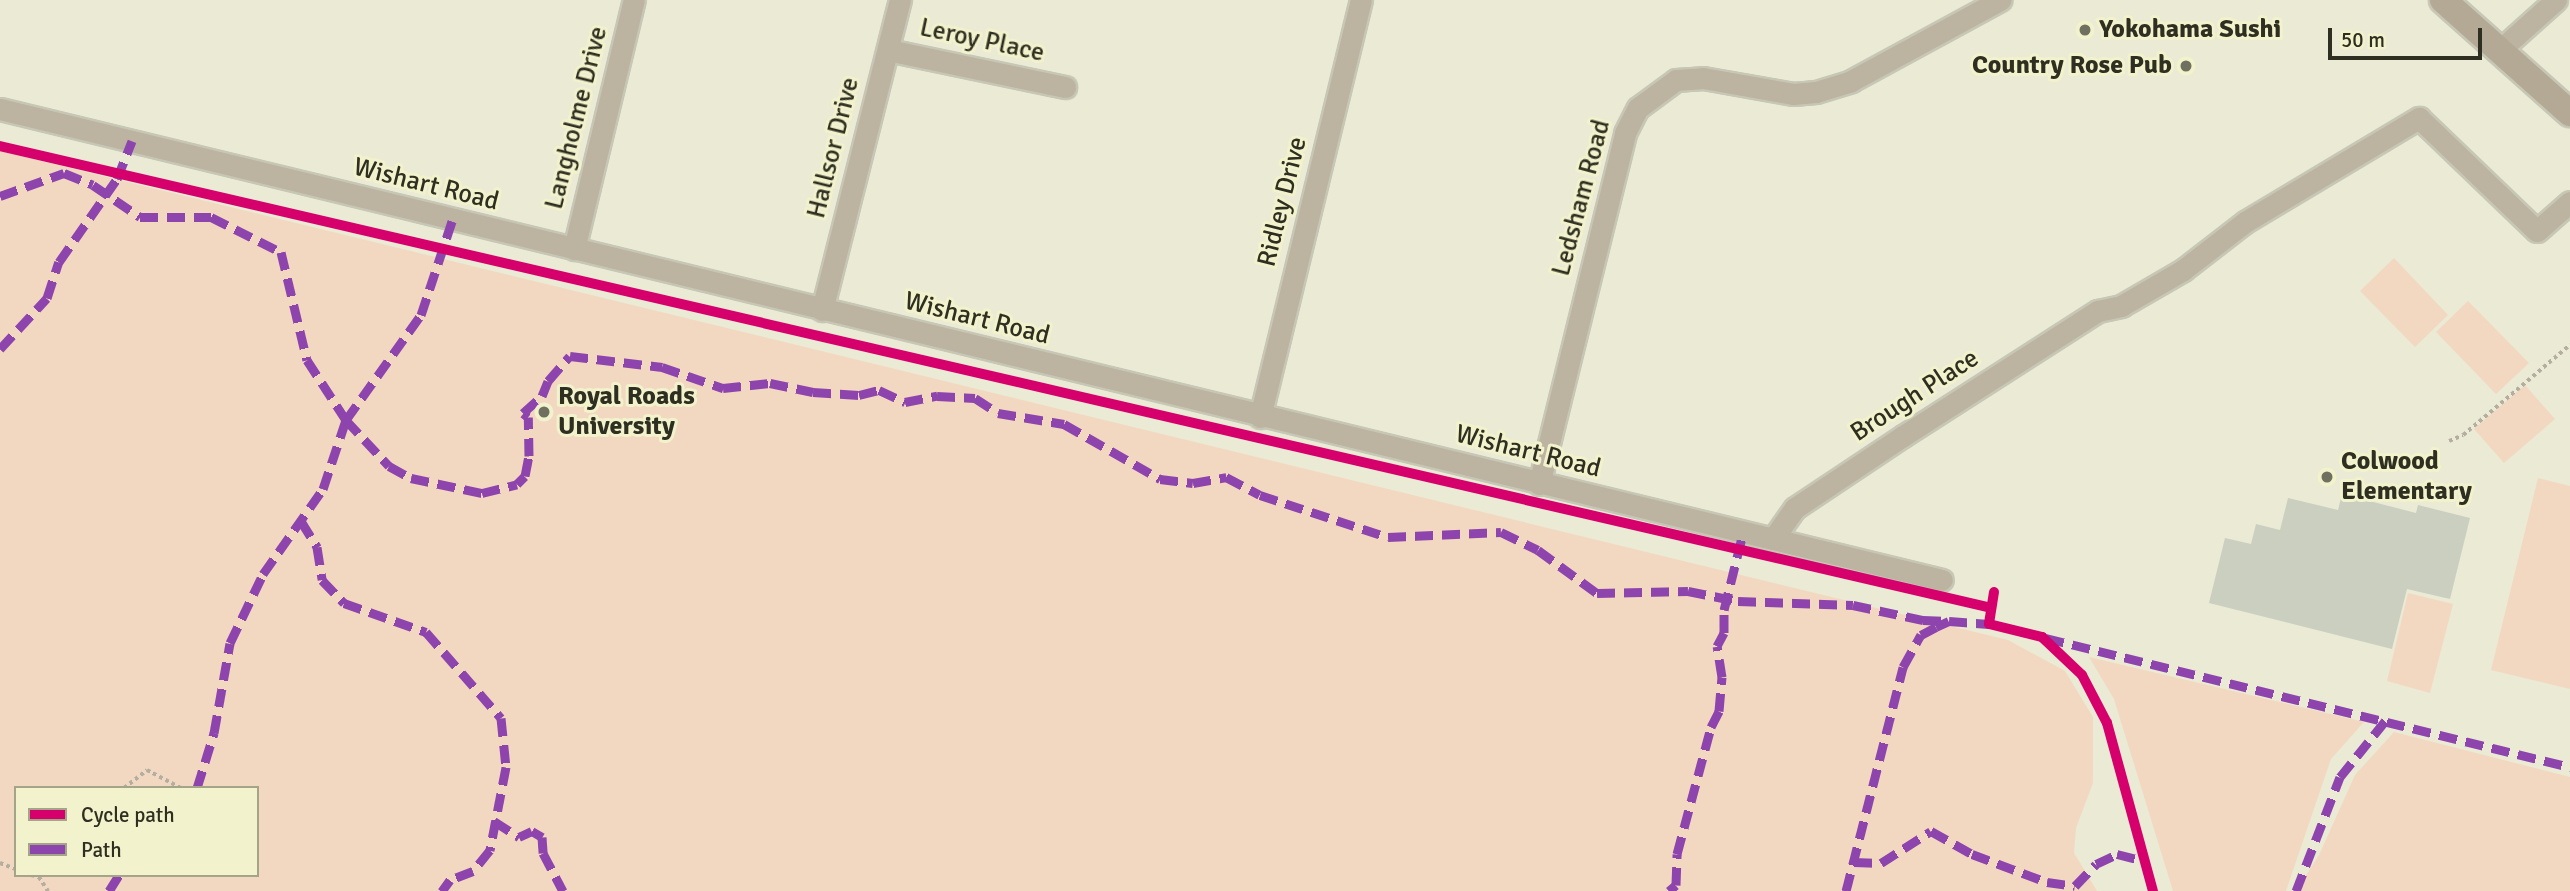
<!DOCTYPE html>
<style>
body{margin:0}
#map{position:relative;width:2570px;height:891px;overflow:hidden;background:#eaead5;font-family:Signika,sans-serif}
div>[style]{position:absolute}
.green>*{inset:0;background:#f3d8c1}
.building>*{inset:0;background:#cbcfc0}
.path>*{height:3.5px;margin-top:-1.75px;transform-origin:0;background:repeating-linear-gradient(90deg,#b3ae9f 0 3.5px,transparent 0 7px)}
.roads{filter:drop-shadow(2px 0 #c7c7b6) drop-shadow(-2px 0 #c7c7b6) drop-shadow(0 2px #c7c7b6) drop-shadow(0 -2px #c7c7b6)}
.minor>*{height:21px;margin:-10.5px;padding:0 10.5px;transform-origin:10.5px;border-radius:10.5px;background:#bcb3a1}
.major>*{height:26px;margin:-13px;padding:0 13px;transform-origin:13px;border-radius:13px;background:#b3a994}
.quiet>*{height:9px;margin-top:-4.5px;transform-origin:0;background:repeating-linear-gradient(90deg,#8e44ad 0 18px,transparent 0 27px)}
.cycleway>*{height:10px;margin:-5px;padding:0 5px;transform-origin:5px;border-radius:5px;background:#d6006c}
.dots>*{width:19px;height:19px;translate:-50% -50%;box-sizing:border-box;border:4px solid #f2f2cd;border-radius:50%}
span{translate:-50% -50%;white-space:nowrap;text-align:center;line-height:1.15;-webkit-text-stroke:6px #f2f2cd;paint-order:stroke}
.poi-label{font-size:26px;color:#2f2f21;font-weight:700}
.left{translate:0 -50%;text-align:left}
.right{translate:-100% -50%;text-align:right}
.street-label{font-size:26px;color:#2f2f21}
.legend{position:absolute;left:14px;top:786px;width:245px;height:91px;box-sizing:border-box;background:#f2f2cd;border:2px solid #a4a488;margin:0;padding:9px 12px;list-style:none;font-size:21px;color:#2f2f21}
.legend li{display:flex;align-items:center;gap:14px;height:35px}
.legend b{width:35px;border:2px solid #a4a488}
.scale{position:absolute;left:2328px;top:28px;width:154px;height:32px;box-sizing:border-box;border:4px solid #2f2f21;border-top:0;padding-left:9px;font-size:21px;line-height:24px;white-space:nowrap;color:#2f2f21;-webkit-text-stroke:5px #f2f2cd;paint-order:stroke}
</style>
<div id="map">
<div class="green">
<i style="clip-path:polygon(evenodd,0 151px,2008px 640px,2065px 671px,2093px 717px,2093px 783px,2076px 828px,2074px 853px,2097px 891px,0 891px,0 151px,16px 788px,257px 788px,257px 875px,16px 875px,16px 788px)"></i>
<i style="clip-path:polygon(2394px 258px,2448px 315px,2415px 347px,2360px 291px)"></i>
<i style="clip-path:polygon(2468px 301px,2529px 363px,2496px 394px,2436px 332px)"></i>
<i style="clip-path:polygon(2525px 385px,2555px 419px,2504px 463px,2474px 429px)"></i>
<i style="clip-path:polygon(2538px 478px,2570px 486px,2570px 689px,2491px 670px)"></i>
<i style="clip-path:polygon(2408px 593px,2453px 604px,2430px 693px,2387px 681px)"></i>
<i style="clip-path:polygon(2089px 657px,2364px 722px,2331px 759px,2286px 891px,2173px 891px,2114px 699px)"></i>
<i style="clip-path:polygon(2394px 732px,2570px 777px,2570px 891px,2296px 891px,2319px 855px,2355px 775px)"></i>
</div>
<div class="building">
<i style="clip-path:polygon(2342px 494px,2416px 513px,2418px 505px,2470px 518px,2450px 599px,2407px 589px,2392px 649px,2209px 603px,2225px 538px,2251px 544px,2256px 524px,2280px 530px,2288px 498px,2338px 510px)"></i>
</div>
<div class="path">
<i style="left:2449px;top:441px;width:15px;rotate:-23deg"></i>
<i style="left:2463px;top:435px;width:140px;rotate:-40.1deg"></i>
<i style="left:124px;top:788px;width:29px;rotate:-38deg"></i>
<i style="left:147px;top:770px;width:38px;rotate:28deg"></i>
<i style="left:0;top:863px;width:17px;rotate:21deg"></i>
<i style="left:31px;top:875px;width:8px;rotate:14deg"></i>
<i style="left:39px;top:877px;width:17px;rotate:57deg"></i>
</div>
<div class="roads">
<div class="minor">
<i style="left:888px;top:50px;width:181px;rotate:11.8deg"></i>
<i style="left:2500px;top:50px;width:75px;rotate:-41.8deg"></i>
<i style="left:0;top:109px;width:1998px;rotate:13.63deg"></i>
<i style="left:574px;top:249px;width:256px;rotate:-76.5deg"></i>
<i style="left:822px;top:310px;width:320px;rotate:-75.9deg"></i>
<i style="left:1260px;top:417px;width:429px;rotate:-76.4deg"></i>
<i style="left:1539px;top:484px;width:361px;rotate:-76.2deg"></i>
<i style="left:1625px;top:133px;width:28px;rotate:-63deg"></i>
<i style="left:1638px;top:108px;width:47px;rotate:-36.4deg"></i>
<i style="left:1676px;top:80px;width:27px;rotate:-4deg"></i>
<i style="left:1703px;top:78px;width:91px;rotate:10.1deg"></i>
<i style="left:1793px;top:94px;width:23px;rotate:-5deg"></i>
<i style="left:1816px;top:92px;width:37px;rotate:-17deg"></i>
<i style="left:1851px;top:81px;width:170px;rotate:-28.5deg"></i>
<i style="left:1773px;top:539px;width:38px;rotate:-55deg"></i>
<i style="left:1795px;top:508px;width:130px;rotate:-33.7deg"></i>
<i style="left:1903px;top:436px;width:232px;rotate:-32.7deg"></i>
<i style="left:2098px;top:311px;width:24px;rotate:-12deg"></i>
<i style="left:2121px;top:306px;width:72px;rotate:-30.1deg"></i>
<i style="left:2183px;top:270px;width:78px;rotate:-37.7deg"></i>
<i style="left:2245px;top:222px;width:203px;rotate:-30.9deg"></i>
<i style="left:2419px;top:118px;width:163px;rotate:43.8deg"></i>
<i style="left:2537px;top:231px;width:44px;rotate:-41.3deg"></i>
</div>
<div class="major">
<i style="left:2443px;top:0;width:170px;rotate:41.7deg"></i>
</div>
</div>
<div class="quiet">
<i style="left:0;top:196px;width:68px;rotate:-19.8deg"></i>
<i style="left:64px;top:173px;width:31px;rotate:22deg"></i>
<i style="left:93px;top:185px;width:57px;rotate:34.2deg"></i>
<i style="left:140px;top:217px;width:71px"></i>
<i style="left:211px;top:217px;width:78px;rotate:26.6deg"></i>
<i style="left:281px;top:252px;width:111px;rotate:76.5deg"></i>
<i style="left:307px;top:360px;width:72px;rotate:57deg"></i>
<i style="left:346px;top:420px;width:63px;rotate:46.9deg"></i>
<i style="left:389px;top:466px;width:25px;rotate:29deg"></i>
<i style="left:411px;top:478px;width:73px;rotate:11.9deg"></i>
<i style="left:482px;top:493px;width:36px;rotate:-14deg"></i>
<i style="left:517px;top:484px;width:11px;rotate:-45deg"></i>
<i style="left:525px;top:476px;width:20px;rotate:-79deg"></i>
<i style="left:529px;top:456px;width:39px;rotate:-91deg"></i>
<i style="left:528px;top:417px;width:6px;rotate:-141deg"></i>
<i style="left:523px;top:413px;width:25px;rotate:-42deg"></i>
<i style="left:542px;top:396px;width:16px;rotate:-68deg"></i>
<i style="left:548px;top:381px;width:33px;rotate:-49deg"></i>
<i style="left:570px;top:356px;width:93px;rotate:6.8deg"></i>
<i style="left:662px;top:367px;width:65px;rotate:19deg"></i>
<i style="left:723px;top:388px;width:47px;rotate:-6.1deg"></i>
<i style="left:770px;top:383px;width:44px;rotate:11.8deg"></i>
<i style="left:813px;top:392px;width:46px;rotate:3.7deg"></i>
<i style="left:859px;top:395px;width:21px;rotate:-14deg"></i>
<i style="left:879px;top:390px;width:29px;rotate:25deg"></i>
<i style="left:905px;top:402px;width:33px;rotate:-11deg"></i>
<i style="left:937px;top:396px;width:38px;rotate:3deg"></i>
<i style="left:975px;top:398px;width:27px;rotate:33deg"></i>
<i style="left:998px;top:413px;width:67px;rotate:9.5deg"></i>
<i style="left:1064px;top:424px;width:111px;rotate:29.8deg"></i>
<i style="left:1160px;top:479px;width:33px;rotate:7deg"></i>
<i style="left:1193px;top:483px;width:34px;rotate:-10deg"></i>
<i style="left:1226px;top:477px;width:38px;rotate:28deg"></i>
<i style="left:1260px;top:495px;width:135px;rotate:18.2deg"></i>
<i style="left:1388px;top:537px;width:113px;rotate:-2.5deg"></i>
<i style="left:1501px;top:532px;width:41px;rotate:25.9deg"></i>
<i style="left:1538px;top:550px;width:73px;rotate:36.1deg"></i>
<i style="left:1597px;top:593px;width:91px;rotate:-1.3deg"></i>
<i style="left:1688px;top:591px;width:51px;rotate:11.3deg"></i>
<i style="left:1738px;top:601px;width:115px;rotate:2deg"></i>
<i style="left:1853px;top:605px;width:72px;rotate:12.1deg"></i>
<i style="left:1923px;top:620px;width:26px;rotate:2deg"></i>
<i style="left:0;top:349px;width:69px;rotate:-47.3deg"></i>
<i style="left:47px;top:298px;width:38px;rotate:-72deg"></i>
<i style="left:59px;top:262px;width:101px;rotate:-55.1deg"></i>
<i style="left:117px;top:179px;width:41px;rotate:-68.5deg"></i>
<i style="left:301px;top:521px;width:31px;rotate:58deg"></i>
<i style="left:317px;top:547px;width:33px;rotate:81deg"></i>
<i style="left:322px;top:580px;width:32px;rotate:46deg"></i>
<i style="left:344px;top:603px;width:87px;rotate:19.5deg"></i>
<i style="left:426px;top:632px;width:114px;rotate:48.9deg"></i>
<i style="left:501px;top:718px;width:49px;rotate:84.2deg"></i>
<i style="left:506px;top:767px;width:85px;rotate:100.9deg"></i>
<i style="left:490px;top:850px;width:27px;rotate:129deg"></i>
<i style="left:473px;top:871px;width:25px;rotate:159deg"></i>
<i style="left:450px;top:880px;width:14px;rotate:126deg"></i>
<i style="left:2046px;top:638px;width:540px;rotate:13.83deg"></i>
<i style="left:197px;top:788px;width:58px;rotate:-72.8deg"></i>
<i style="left:214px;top:733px;width:91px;rotate:-79.9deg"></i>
<i style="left:230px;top:643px;width:76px;rotate:-64.4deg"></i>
<i style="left:263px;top:574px;width:104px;rotate:-54.8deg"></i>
<i style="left:323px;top:489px;width:73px;rotate:-71.6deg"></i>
<i style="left:346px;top:420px;width:129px;rotate:-54.5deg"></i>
<i style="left:421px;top:315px;width:99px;rotate:-71.7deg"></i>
<i style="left:494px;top:821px;width:30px;rotate:33deg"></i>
<i style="left:519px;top:837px;width:14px;rotate:-25deg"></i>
<i style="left:532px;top:831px;width:12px;rotate:31deg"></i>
<i style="left:542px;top:837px;width:16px;rotate:86deg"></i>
<i style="left:543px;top:853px;width:43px;rotate:62.2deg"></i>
<i style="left:1854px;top:862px;width:27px;rotate:2deg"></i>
<i style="left:1881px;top:863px;width:59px;rotate:-32.6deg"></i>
<i style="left:1931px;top:831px;width:47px;rotate:29.3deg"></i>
<i style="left:1972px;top:854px;width:80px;rotate:20.5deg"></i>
<i style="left:2047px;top:882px;width:28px;rotate:8deg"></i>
<i style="left:2075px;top:886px;width:30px;rotate:-46deg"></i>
<i style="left:2096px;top:864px;width:23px;rotate:-25deg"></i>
<i style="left:2117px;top:854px;width:29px;rotate:14deg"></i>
<i style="left:109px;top:891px;width:19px;rotate:-58deg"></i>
<i style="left:1669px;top:891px;width:9px;rotate:-41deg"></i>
<i style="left:1676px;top:885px;width:31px;rotate:-88deg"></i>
<i style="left:1677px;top:854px;width:131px;rotate:-75deg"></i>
<i style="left:1711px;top:727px;width:18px;rotate:-63deg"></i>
<i style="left:1719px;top:711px;width:34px;rotate:-85deg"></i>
<i style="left:1722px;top:677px;width:31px;rotate:-99deg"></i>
<i style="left:1717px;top:646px;width:15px;rotate:-62deg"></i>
<i style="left:1724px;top:633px;width:23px;rotate:-90deg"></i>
<i style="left:1724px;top:610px;width:79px;rotate:-76.1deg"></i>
<i style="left:1846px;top:891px;width:231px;rotate:-75.7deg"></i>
<i style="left:1903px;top:667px;width:37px;rotate:-61deg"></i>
<i style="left:1921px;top:635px;width:17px;rotate:-28deg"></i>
<i style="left:1936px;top:627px;width:14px;rotate:-25deg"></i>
<i style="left:1949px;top:621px;width:40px;rotate:4.3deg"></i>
<i style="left:2296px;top:891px;width:122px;rotate:-68.9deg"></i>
<i style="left:2340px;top:777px;width:73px;rotate:-51.1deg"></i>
</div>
<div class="cycleway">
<i style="left:0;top:146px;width:2044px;rotate:13.06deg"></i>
<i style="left:1994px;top:592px;width:32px;rotate:99deg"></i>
<i style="left:1989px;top:624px;width:55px;rotate:13.8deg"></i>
<i style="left:2042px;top:637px;width:55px;rotate:43.5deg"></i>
<i style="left:2082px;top:675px;width:54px;rotate:62.5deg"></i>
<i style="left:2107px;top:723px;width:174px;rotate:74.7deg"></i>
</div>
<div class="dots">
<i style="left:2085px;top:30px;background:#707060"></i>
<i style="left:2186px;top:66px;background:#707060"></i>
<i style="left:544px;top:412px;background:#707060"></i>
<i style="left:2327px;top:477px;background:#707060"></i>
</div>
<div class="poi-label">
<span class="left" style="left:2099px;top:30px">Yokohama Sushi</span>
<span class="right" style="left:2172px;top:66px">Country Rose Pub</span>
<span class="left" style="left:558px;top:412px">Royal Roads<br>University</span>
<span class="left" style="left:2341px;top:477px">Colwood<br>Elementary</span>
</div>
<div class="street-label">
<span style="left:982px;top:41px;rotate:12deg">Leroy Place</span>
<span style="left:577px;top:118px;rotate:-76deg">Langholme Drive</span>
<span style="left:834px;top:148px;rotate:-76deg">Hallsor Drive</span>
<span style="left:426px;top:185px;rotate:14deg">Wishart Road</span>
<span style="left:1582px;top:198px;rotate:-75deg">Ledsham Road</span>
<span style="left:1283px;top:202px;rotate:-76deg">Ridley Drive</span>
<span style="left:977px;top:319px;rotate:14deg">Wishart Road</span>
<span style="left:1915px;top:396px;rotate:-33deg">Brough Place</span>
<span style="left:1528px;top:452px;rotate:14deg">Wishart Road</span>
</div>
<ul class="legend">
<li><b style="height:9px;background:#d6006c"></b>Cycle path</li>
<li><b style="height:9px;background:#8e44ad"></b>Path</li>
</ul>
<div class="scale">50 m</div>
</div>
